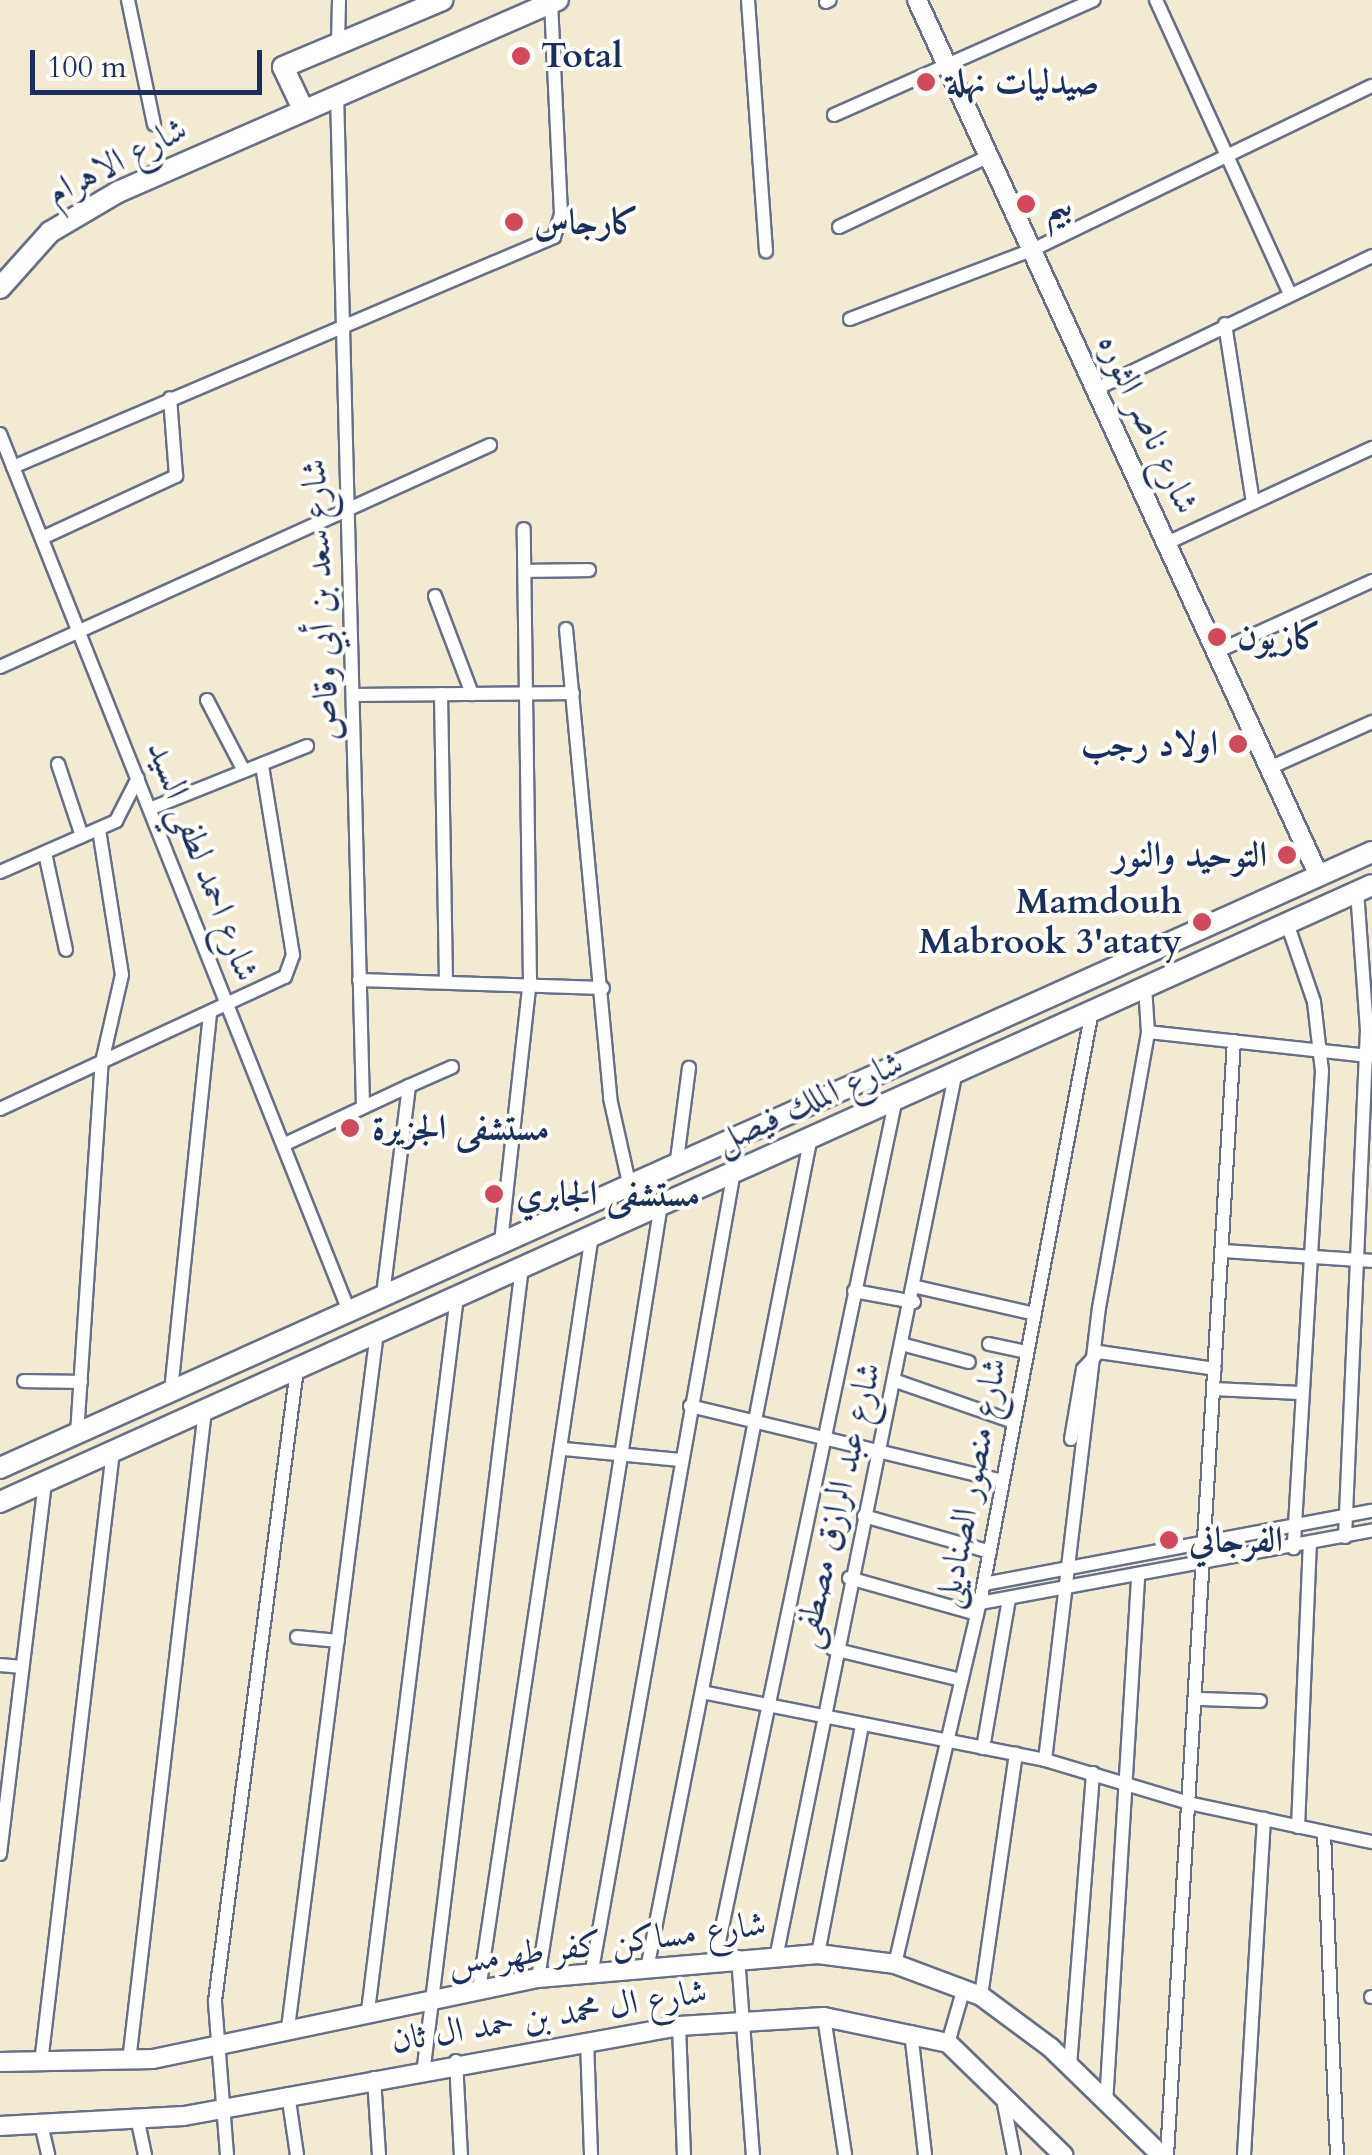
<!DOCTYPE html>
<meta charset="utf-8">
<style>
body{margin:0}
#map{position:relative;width:1372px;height:2155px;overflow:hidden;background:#f2ead3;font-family:Cardo,Amiri,serif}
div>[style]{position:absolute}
.roads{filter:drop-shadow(2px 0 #667087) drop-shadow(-2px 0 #667087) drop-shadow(0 2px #667087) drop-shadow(0 -2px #667087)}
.street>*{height:12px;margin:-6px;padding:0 6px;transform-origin:6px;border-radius:6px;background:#fff}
.secondary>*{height:18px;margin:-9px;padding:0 9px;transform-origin:9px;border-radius:9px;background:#fff}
.primary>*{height:20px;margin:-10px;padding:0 10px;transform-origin:10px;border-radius:10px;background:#fff}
.dots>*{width:28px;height:28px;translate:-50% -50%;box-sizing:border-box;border:5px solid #fdfcf7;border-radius:50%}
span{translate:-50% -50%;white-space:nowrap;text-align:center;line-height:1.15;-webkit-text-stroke:8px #fdfcf7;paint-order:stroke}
.poi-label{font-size:35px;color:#1b2f5e;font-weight:700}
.left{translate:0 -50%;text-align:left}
.right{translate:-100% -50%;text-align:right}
.street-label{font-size:35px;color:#1b2f5e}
.scale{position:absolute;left:30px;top:50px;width:232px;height:45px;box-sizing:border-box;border:5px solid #1b2f5e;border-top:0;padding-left:12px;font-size:30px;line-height:35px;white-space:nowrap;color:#1b2f5e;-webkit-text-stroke:8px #fdfcf7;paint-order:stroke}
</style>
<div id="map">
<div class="roads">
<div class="street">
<i style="left:128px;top:0;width:127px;rotate:78.2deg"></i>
<i style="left:748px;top:0;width:252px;rotate:85.9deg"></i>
<i style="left:1156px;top:0;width:321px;rotate:65.5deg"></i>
<i style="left:826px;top:2px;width:4px;rotate:-27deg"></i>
<i style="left:338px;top:44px;width:44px;rotate:-88.7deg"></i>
<i style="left:337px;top:93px;width:1012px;rotate:88.53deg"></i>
<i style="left:834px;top:115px;width:284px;rotate:-23.9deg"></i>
<i style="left:839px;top:227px;width:166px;rotate:-25.3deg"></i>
<i style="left:850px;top:319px;width:195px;rotate:-20.8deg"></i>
<i style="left:1032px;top:250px;width:377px;rotate:-25.8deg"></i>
<i style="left:1225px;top:324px;width:181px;rotate:81.1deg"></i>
<i style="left:1096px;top:389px;width:306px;rotate:-25.7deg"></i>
<i style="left:0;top:434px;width:944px;rotate:68.3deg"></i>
<i style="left:13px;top:467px;width:588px;rotate:-23.03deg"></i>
<i style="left:554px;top:237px;width:24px;rotate:-73deg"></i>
<i style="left:561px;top:214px;width:211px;rotate:-92.7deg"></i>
<i style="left:42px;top:538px;width:148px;rotate:-24.8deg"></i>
<i style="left:176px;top:476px;width:78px;rotate:-94.4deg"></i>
<i style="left:1167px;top:543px;width:226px;rotate:-24.9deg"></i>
<i style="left:525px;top:571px;width:64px;rotate:-0.9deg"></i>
<i style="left:435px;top:596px;width:105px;rotate:69.3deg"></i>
<i style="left:566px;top:629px;width:471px;rotate:84.6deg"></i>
<i style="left:610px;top:1098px;width:87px;rotate:77.4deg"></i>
<i style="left:1216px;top:652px;width:171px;rotate:-24.5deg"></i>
<i style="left:0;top:667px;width:538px;rotate:-24.37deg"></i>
<i style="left:441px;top:694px;width:285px;rotate:89deg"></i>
<i style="left:358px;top:695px;width:215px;rotate:-0.5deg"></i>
<i style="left:207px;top:700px;width:80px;rotate:62.5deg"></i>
<i style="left:58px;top:764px;width:76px;rotate:71.6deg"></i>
<i style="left:1269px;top:768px;width:113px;rotate:-24.1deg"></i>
<i style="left:152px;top:808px;width:167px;rotate:-21.8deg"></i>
<i style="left:45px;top:853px;width:99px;rotate:77.8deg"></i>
<i style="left:0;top:872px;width:127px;rotate:-23.7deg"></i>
<i style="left:116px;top:821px;width:48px;rotate:-62.9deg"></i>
<i style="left:1287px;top:923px;width:83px;rotate:71.1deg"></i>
<i style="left:1314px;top:1002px;width:69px;rotate:83.4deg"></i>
<i style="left:1322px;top:1071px;width:478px;rotate:93.4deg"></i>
<i style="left:359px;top:980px;width:244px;rotate:1.9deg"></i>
<i style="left:1148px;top:1032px;width:223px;rotate:6.2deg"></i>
<i style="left:409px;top:1086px;width:47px;rotate:-23.8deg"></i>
<i style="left:0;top:1109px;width:314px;rotate:-24.9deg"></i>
<i style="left:285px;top:977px;width:23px;rotate:-70deg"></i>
<i style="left:293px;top:955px;width:193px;rotate:-99.3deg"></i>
<i style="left:283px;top:1145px;width:139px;rotate:-25.1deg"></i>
<i style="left:409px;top:1086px;width:212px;rotate:97.1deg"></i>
<i style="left:677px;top:1160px;width:93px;rotate:-82.6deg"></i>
<i style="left:501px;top:1242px;width:263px;rotate:-83.7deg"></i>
<i style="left:530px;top:981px;width:452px;rotate:-90.8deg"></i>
<i style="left:1222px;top:1251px;width:150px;rotate:3.8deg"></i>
<i style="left:917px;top:1287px;width:121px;rotate:12.9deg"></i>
<i style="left:854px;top:1291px;width:61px;rotate:10.4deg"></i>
<i style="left:989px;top:1344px;width:39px;rotate:12deg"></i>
<i style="left:905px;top:1345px;width:66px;rotate:14.9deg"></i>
<i style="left:24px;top:1381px;width:57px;rotate:1deg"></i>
<i style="left:896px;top:1381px;width:125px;rotate:19.2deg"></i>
<i style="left:1213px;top:1389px;width:87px;rotate:2.6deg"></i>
<i style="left:171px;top:1391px;width:380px;rotate:-84.1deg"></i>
<i style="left:690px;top:1406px;width:322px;rotate:13.5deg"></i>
<i style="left:77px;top:1434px;width:373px;rotate:-86.2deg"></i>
<i style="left:102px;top:1062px;width:89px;rotate:-77.1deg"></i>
<i style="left:122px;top:975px;width:148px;rotate:-99deg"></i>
<i style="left:1071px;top:1439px;width:71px;rotate:-80.3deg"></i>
<i style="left:1083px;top:1369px;width:23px;rotate:-47deg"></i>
<i style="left:1099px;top:1352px;width:117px;rotate:8.3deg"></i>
<i style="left:564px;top:1449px;width:117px;rotate:5.4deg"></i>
<i style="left:864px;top:1516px;width:131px;rotate:15.9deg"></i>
<i style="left:1345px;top:1537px;width:507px;rotate:-87.52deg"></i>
<i style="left:1367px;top:1030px;width:138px;rotate:-94.1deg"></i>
<i style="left:849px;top:1578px;width:133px;rotate:15.7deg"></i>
<i style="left:984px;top:1584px;width:395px;rotate:-10.7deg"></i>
<i style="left:980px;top:1603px;width:399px;rotate:-10.5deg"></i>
<i style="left:297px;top:1637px;width:41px;rotate:5.6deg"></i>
<i style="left:833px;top:1649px;width:132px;rotate:13.6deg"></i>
<i style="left:0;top:1665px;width:22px;rotate:5deg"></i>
<i style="left:702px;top:1692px;width:350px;rotate:11.2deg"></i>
<i style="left:1045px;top:1760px;width:154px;rotate:16.6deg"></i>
<i style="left:1193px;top:1804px;width:183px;rotate:12deg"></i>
<i style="left:1200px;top:1699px;width:60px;rotate:1.9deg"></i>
<i style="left:983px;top:1748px;width:151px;rotate:-80.1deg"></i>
<i style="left:1045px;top:1760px;width:455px;rotate:-83.2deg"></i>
<i style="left:1099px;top:1308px;width:280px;rotate:-79.9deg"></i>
<i style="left:1148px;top:1032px;width:45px;rotate:-93.8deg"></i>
<i style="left:1298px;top:1827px;width:282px;rotate:-87.6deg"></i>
<i style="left:1324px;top:1832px;width:323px;rotate:87.7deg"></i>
<i style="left:0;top:1854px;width:375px;rotate:-83.1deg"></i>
<i style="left:777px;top:1953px;width:900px;rotate:-78.53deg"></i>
<i style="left:818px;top:1954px;width:232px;rotate:-79.1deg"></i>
<i style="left:716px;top:1956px;width:877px;rotate:-78.15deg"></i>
<i style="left:738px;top:1957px;width:199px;rotate:85.7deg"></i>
<i style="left:648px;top:1964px;width:844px;rotate:-78.86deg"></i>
<i style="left:895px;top:1964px;width:371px;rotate:-76.8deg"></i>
<i style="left:980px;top:1603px;width:603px;rotate:-79.29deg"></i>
<i style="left:592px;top:1970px;width:812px;rotate:-79.92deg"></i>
<i style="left:538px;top:1978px;width:784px;rotate:-80.97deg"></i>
<i style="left:479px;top:1990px;width:763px;rotate:-81.49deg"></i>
<i style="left:981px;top:1996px;width:245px;rotate:-81.8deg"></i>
<i style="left:1371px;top:1997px;width:1px"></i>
<i style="left:368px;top:2011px;width:721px;rotate:-82.9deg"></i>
<i style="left:824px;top:2017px;width:140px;rotate:81.3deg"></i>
<i style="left:679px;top:2026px;width:129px;rotate:87.8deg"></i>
<i style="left:288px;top:2028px;width:702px;rotate:-82.71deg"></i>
<i style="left:911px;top:2032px;width:124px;rotate:83.5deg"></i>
<i style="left:587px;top:2040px;width:115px;rotate:88deg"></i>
<i style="left:948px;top:2043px;width:57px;rotate:-73.8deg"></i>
<i style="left:129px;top:2061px;width:655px;rotate:-83.34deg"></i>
<i style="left:456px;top:2061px;width:94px;rotate:87deg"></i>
<i style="left:41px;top:2063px;width:616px;rotate:-83.29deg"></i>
<i style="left:424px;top:2066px;width:805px;rotate:-83.01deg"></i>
<i style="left:1070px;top:2066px;width:294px;rotate:-85.5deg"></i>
<i style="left:374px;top:2078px;width:77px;rotate:86.3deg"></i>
<i style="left:288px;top:2094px;width:62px;rotate:81.6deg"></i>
<i style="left:1003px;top:2099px;width:57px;rotate:78.9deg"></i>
<i style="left:1106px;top:2104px;width:526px;rotate:-86.51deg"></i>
<i style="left:138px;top:2122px;width:34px;rotate:78deg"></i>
<i style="left:42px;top:2128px;width:28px;rotate:77deg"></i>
<i style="left:227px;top:2155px;width:154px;rotate:-94.5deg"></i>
<i style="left:215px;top:2001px;width:637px;rotate:-82.61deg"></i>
<i style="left:1167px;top:2155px;width:1116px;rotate:-86.56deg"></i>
<i style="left:1244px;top:2155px;width:337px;rotate:-86.6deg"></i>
</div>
<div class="secondary">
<i style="left:917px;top:0;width:964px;rotate:65.35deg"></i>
<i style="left:0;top:2062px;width:153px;rotate:-1.1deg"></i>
<i style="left:153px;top:2059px;width:393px;rotate:-11.9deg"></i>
<i style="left:538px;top:1978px;width:281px;rotate:-4.9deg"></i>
<i style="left:818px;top:1954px;width:78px;rotate:7.4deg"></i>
<i style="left:895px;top:1964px;width:92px;rotate:20.4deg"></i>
<i style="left:981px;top:1996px;width:86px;rotate:36.5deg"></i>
<i style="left:1050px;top:2047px;width:155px;rotate:44.2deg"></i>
<i style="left:0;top:2126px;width:184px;rotate:-3.1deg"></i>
<i style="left:184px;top:2116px;width:503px;rotate:-10.3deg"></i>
<i style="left:679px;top:2026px;width:145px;rotate:-3.6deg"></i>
<i style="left:824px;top:2017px;width:127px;rotate:11.8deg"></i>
<i style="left:948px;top:2043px;width:161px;rotate:44.2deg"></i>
</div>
<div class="primary">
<i style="left:302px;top:107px;width:44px;rotate:-115.4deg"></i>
<i style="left:283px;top:67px;width:173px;rotate:-22.8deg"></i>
<i style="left:0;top:288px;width:75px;rotate:-48.2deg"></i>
<i style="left:50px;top:232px;width:79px;rotate:-30.5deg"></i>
<i style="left:118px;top:192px;width:480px;rotate:-23.6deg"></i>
<i style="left:0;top:1468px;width:1504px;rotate:-24.18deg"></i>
<i style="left:0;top:1502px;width:1504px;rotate:-24.21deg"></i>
</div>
</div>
<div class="dots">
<i style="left:521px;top:56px;background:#d1495b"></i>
<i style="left:926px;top:82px;background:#d1495b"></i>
<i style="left:1026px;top:204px;background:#d1495b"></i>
<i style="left:514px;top:222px;background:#d1495b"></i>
<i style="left:1217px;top:637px;background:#d1495b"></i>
<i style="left:1238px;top:744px;background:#d1495b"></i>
<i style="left:1287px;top:855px;background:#d1495b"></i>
<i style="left:1202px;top:922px;background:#d1495b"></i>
<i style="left:350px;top:1128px;background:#d1495b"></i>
<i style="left:494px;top:1194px;background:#d1495b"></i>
<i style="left:1169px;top:1540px;background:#d1495b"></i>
</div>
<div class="poi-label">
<span class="left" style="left:541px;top:56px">Total</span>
<span class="left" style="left:946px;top:82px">صيدليات نهلة</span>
<span class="left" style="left:1046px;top:204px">بيم</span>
<span class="left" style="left:534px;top:222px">كارجاس</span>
<span class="left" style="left:1237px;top:637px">كازيون</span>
<span class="right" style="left:1218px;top:744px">اولاد رجب</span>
<span class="right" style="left:1267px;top:855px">التوحيد والنور</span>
<span class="right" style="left:1182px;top:922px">Mamdouh<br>Mabrook 3'ataty</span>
<span class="left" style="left:372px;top:1128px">مستشفى الجزيرة</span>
<span class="left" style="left:516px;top:1194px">مستشفى الجابري</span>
<span class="left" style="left:1189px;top:1540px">الفرجاني</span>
</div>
<div class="street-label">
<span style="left:117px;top:161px;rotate:-27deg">شارع الاهرام</span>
<span style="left:1148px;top:424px;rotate:65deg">شارع ناصر الثوره</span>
<span style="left:321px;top:600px;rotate:-93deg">شارع سعد بن أبي وقاص</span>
<span style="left:203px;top:861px;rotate:69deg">شارع احمد لطفي السيد</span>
<span style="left:809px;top:1102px;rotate:-24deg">شارع الملك فيصل</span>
<span style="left:971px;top:1483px;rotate:-79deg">شارع منصور الصناديلى</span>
<span style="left:837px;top:1505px;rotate:-77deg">شارع عبد الرازق مصطفى</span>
<span style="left:607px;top:1943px;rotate:-7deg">شارع مساكن كفر طهرمس</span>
<span style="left:549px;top:2016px;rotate:-9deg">شارع ال محمد بن حمد ال ثان</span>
</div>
<div class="scale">100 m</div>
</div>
